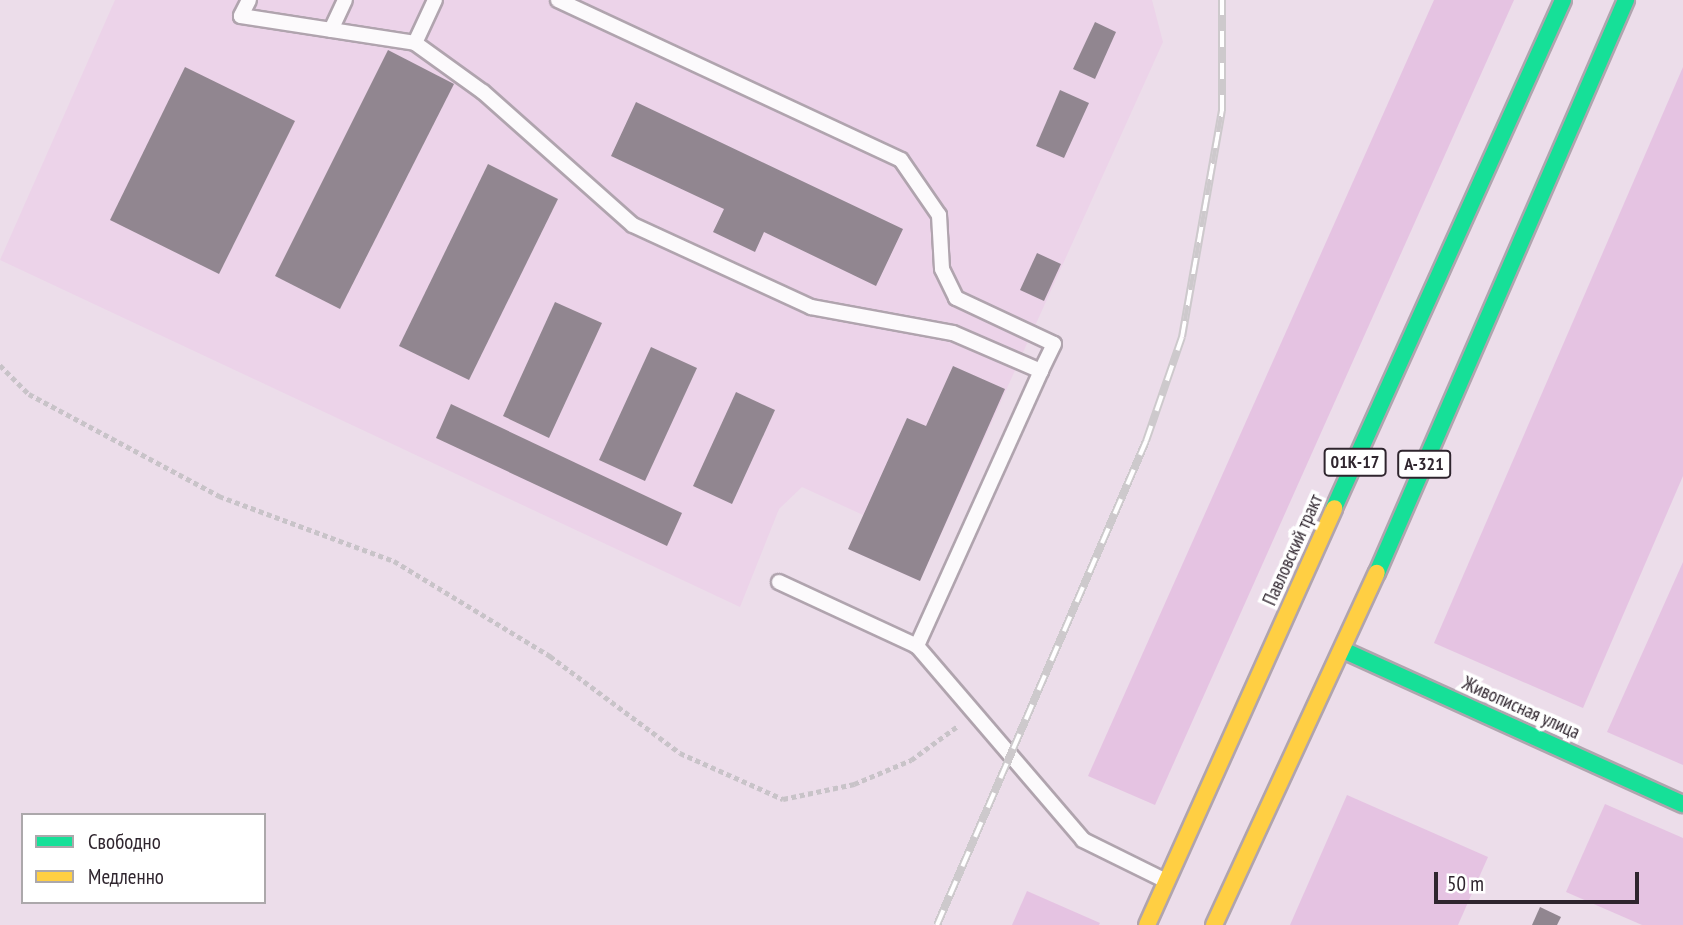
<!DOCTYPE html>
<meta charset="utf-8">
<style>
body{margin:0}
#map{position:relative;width:1683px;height:925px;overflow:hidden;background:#ecddea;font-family:"PT Sans Narrow",sans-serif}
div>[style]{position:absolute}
.built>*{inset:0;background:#ecd3e9}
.green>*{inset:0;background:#e5c3e2}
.building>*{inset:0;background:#918690}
.path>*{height:4.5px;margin-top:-2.25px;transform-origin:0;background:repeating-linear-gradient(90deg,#c8c3c8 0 5px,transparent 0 8.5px)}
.roads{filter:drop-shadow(2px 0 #b0a4ae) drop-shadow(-2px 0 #b0a4ae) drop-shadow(0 2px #b0a4ae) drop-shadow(0 -2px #b0a4ae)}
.lane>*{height:14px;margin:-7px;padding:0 7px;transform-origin:7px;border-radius:7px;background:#fcfafc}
.fast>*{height:16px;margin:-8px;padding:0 8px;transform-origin:8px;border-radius:8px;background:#16e098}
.slow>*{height:16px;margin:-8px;padding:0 8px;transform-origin:8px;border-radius:8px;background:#ffcf43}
.rail>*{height:8px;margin-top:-4px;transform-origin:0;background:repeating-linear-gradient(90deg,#fff 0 16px,#cdc9cc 0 32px);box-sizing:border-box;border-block:2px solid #cdc9cc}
span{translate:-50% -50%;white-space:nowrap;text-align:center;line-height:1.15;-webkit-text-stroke:7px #fff;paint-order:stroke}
.shield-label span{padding:2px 5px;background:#fff;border:2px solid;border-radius:5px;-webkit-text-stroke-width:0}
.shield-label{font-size:18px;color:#2f252e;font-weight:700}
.street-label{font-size:19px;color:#2f252e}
.legend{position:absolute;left:21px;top:813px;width:245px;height:91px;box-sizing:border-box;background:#fff;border:2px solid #aca8ab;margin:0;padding:9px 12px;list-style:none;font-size:21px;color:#2f252e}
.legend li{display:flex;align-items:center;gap:14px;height:35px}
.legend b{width:35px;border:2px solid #aca8ab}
.scale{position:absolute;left:1434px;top:872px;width:205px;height:32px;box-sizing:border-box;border:4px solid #2f252e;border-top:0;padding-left:9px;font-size:21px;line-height:24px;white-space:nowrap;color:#2f252e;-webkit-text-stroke:5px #fff;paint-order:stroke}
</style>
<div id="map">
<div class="built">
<i style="clip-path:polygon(115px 0,1152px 0,1163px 42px,920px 581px,848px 549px,863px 515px,802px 487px,779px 509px,740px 607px,0 260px)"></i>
</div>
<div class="green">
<i style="clip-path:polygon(1434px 0,1514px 0,1155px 805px,1088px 776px)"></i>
<i style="clip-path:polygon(1683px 67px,1683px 476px,1583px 708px,1434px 643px)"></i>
<i style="clip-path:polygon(1683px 562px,1683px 765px,1607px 732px)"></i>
<i style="clip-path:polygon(1347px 795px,1488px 857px,1458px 925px,1290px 925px)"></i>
<i style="clip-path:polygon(1605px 804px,1683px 838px,1683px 925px,1642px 925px,1566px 892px)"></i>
<i style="clip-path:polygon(1027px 891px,1100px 923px,1099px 925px,1012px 925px)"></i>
</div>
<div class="building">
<i style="clip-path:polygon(1095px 22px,1116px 32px,1095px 79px,1073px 69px)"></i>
<i style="clip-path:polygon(388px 50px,454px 84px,340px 309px,275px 276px)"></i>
<i style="clip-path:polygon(185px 67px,295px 121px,219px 274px,110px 220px)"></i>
<i style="clip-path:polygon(1060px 90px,1089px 103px,1064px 158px,1036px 146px)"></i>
<i style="clip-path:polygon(636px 102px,903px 229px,876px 286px,764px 232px,755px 252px,713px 232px,724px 209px,611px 156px)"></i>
<i style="clip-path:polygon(488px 164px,558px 199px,469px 380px,399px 346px)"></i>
<i style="clip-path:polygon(1037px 253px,1061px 264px,1044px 301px,1020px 290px)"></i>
<i style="clip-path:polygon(555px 302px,602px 323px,549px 438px,503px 416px)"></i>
<i style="clip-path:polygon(651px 347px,697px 368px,645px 481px,599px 460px)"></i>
<i style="clip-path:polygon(953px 366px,1005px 389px,920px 581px,848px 549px,907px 418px,926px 426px)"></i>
<i style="clip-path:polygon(736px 392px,775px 410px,732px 504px,693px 486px)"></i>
<i style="clip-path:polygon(451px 404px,682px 513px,667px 546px,436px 438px)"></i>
<i style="clip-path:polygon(1540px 907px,1561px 917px,1557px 925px,1532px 925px)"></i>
</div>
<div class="path">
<i style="left:0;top:365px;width:41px;rotate:45deg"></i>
<i style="left:29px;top:394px;width:216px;rotate:28.2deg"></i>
<i style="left:219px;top:496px;width:187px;rotate:20.4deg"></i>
<i style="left:394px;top:561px;width:183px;rotate:31.3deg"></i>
<i style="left:550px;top:656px;width:162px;rotate:36.7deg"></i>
<i style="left:680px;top:753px;width:113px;rotate:24.1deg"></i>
<i style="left:783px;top:799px;width:73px;rotate:-11.9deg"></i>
<i style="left:854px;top:784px;width:62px;rotate:-22.8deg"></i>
<i style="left:911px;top:760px;width:59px;rotate:-36.1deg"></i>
</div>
<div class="roads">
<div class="lane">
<i style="left:249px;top:0;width:18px;rotate:117deg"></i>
<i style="left:241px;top:16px;width:176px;rotate:8.8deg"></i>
<i style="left:415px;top:43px;width:84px;rotate:35.8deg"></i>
<i style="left:483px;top:92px;width:200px;rotate:41.6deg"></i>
<i style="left:633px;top:225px;width:196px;rotate:24.7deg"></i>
<i style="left:811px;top:307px;width:144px;rotate:10.4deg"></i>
<i style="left:953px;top:333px;width:96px;rotate:23.4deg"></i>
<i style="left:1041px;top:371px;width:302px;rotate:114.3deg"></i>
<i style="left:558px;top:0;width:378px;rotate:25deg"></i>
<i style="left:901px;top:160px;width:67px;rotate:55.4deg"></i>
<i style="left:939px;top:215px;width:54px;rotate:86.8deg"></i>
<i style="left:942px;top:269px;width:32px;rotate:64deg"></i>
<i style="left:956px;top:298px;width:108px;rotate:25.1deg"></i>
<i style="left:1054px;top:344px;width:30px;rotate:116deg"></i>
<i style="left:331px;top:30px;width:33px;rotate:-65deg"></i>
<i style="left:415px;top:43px;width:47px;rotate:-65.1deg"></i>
<i style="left:779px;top:582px;width:152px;rotate:24.9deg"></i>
<i style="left:917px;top:646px;width:255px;rotate:49.4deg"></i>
<i style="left:1083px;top:840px;width:93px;rotate:26.3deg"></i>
</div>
<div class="fast">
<i style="left:1334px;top:508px;width:557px;rotate:-65.73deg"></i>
<i style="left:1377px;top:573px;width:625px;rotate:-66.51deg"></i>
<i style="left:1343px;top:650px;width:373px;rotate:24.4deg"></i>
</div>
<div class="slow">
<i style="left:1147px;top:925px;width:457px;rotate:-65.8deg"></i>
<i style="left:1214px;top:925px;width:388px;rotate:-65.2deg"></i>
</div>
</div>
<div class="rail">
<i style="left:937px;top:925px;width:527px;rotate:-66.64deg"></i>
<i style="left:1146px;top:441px;width:110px;rotate:-70.9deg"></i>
<i style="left:1182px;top:337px;width:230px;rotate:-80deg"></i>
<i style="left:1222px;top:111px;width:111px;rotate:-90deg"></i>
</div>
<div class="shield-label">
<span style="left:1355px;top:462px">01К-17</span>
<span style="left:1424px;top:464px">А-321</span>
</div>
<div class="street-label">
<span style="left:1293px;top:550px;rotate:-66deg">Павловский тракт</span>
<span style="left:1521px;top:708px;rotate:24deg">Живописная улица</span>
</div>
<ul class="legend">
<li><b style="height:9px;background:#16e098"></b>Свободно</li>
<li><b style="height:9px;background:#ffcf43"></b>Медленно</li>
</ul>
<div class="scale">50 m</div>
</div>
